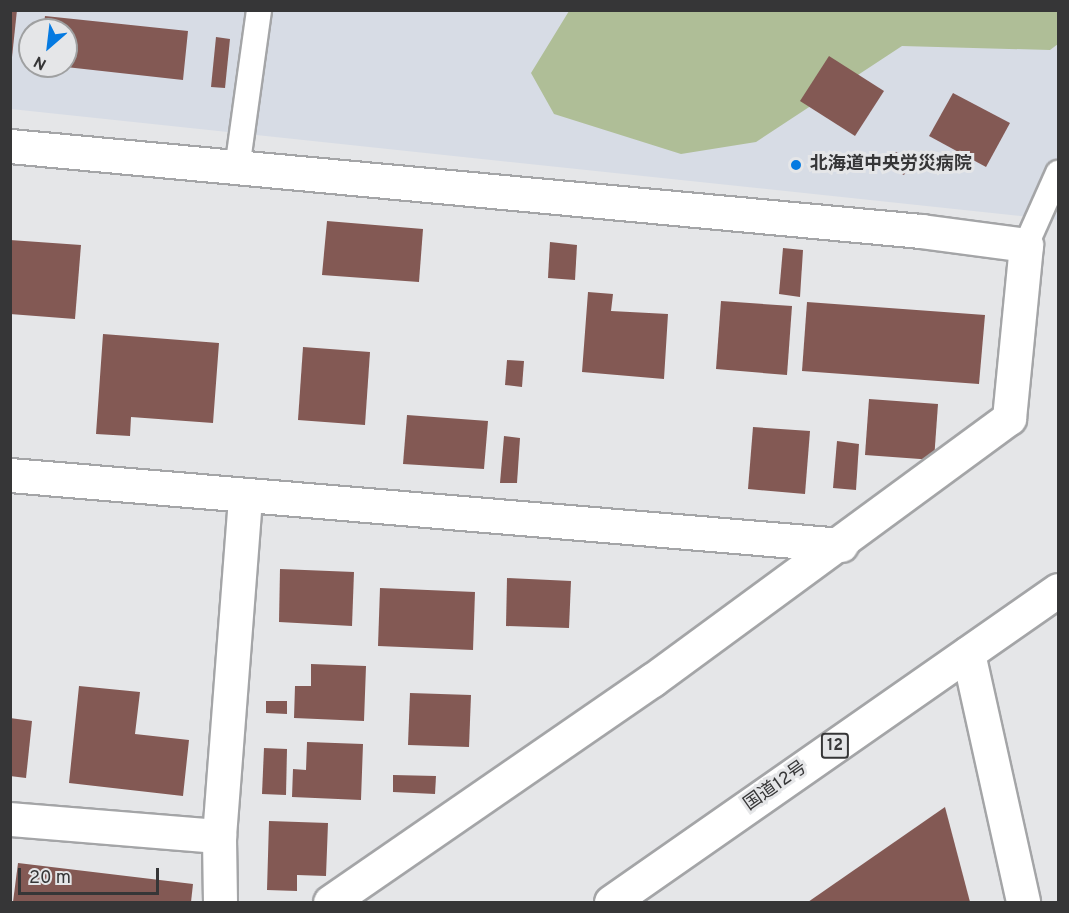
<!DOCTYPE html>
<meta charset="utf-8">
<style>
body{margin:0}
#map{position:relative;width:1069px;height:913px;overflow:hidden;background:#e5e6e8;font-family:Overpass,"Noto Sans JP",sans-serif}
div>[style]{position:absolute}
.built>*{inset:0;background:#d7dce5}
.forest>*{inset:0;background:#afbe97}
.building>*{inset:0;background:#835954}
.roads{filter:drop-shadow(2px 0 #a4a5a7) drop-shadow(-2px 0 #a4a5a7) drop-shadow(0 2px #a4a5a7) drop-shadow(0 -2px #a4a5a7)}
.lane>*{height:24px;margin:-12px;padding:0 12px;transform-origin:12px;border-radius:12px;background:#fff}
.street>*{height:33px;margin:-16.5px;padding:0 16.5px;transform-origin:16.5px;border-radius:16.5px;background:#fff}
.highway>*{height:33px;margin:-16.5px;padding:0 16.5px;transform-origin:16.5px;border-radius:16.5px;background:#fff}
.dots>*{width:16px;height:16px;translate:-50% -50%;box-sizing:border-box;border:3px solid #e5e6e8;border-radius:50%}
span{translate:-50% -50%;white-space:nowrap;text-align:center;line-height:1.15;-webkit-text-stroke:6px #e5e6e8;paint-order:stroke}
.shield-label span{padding:2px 4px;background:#e5e6e8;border:2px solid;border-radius:4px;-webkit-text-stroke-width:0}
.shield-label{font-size:16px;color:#363637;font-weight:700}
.poi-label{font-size:18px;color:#363637;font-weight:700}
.left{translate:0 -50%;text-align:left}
.street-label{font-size:18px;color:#363637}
.frame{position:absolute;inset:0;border:12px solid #363637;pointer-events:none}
.north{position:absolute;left:18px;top:18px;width:60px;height:60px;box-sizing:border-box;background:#e5e6e8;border:2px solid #9fa0a1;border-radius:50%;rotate:208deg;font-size:16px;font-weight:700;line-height:24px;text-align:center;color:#363637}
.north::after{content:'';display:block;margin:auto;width:21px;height:27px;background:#057ae1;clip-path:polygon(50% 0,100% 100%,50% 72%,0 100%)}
.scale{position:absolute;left:18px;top:868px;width:141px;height:27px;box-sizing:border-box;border:3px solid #363637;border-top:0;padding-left:8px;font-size:18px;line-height:21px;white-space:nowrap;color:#363637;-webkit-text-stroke:4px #e5e6e8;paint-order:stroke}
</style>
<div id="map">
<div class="built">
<i style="clip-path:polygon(evenodd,11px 11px,1058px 11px,1058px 220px,11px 109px,11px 11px,30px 30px,66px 30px,66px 66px,30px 66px,30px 30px)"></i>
</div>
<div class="forest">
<i style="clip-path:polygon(569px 11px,1058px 11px,1058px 44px,1050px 50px,902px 46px,756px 142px,681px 154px,554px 114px,531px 73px)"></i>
</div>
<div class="building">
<i style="clip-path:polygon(10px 10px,17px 10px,12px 57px,10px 57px)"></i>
<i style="clip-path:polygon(45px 16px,188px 31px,183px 80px,66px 67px,66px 30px,43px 30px)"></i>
<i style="clip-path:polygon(216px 37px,230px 39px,225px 88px,211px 87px)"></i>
<i style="clip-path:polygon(829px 56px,884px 91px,855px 136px,800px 101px)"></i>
<i style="clip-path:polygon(953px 93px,1010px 123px,986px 167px,929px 136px)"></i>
<i style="clip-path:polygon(896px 152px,912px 161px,904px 175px,888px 167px)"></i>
<i style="clip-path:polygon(327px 221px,423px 229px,419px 282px,322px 275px)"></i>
<i style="clip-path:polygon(10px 240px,81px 245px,75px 319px,10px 314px)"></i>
<i style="clip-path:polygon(550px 242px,577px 245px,575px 280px,548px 278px)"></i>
<i style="clip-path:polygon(783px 248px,803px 250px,800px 297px,779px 294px)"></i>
<i style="clip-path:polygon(588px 292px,613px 294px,611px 311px,668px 314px,664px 379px,582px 372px)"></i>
<i style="clip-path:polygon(721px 301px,792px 306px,787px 375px,716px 369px)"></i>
<i style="clip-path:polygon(807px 302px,985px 315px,979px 384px,802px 371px)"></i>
<i style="clip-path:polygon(103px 334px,219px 343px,213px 423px,131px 417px,130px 436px,96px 434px)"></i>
<i style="clip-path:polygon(303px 347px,370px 352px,365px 425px,298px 420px)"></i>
<i style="clip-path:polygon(507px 360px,524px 361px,522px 387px,505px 385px)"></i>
<i style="clip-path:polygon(869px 399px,938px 404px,934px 460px,865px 455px)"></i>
<i style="clip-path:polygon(407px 415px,488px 421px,484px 469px,403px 464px)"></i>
<i style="clip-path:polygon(753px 427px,810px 431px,805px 494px,748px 489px)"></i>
<i style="clip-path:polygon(504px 436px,520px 438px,517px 483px,500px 483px)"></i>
<i style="clip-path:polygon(837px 441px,859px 444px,856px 490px,833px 488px)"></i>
<i style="clip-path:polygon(280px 569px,354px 572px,352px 626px,279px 622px)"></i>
<i style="clip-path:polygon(507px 578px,571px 581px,569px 628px,506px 626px)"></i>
<i style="clip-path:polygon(380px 588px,475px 592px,473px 650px,378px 646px)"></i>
<i style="clip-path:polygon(311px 664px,366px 666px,364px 721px,294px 718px,295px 686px,311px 686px)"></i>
<i style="clip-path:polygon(79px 686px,140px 692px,135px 734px,189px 740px,183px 796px,69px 783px)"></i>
<i style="clip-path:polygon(410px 693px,471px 695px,469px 747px,408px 745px)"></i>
<i style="clip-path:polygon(266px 701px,287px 701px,287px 714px,266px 713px)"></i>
<i style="clip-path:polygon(10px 718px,32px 721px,26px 778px,10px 776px)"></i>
<i style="clip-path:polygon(307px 742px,363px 744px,361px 800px,292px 797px,293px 769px,306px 770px)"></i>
<i style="clip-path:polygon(264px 748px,287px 749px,286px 795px,262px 794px)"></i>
<i style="clip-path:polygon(393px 775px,436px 776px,435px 794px,393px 792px)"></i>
<i style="clip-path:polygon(945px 807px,970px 902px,808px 902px)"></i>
<i style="clip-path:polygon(269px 821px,328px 823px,326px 876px,297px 875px,297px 891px,267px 890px)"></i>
<i style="clip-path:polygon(18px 863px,193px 884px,191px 902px,13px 902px)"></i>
</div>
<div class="roads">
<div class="lane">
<i style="left:237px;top:169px;width:161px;rotate:-82.1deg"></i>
<i style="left:1026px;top:245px;width:79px;rotate:-66deg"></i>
</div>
<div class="street">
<i style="left:10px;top:146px;width:915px;rotate:5.33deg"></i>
<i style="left:921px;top:231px;width:106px;rotate:7.6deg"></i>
<i style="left:1026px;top:245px;width:174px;rotate:95.6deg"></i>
<i style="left:1009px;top:418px;width:443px;rotate:143.7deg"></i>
<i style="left:652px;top:680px;width:391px;rotate:145.4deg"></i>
<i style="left:10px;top:475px;width:834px;rotate:4.81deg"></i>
<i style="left:968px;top:653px;width:255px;rotate:77.5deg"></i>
<i style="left:10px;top:819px;width:210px;rotate:4.7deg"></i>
<i style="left:220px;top:902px;width:66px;rotate:-90.9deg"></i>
<i style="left:219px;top:836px;width:340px;rotate:-85.6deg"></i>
</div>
<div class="highway">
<i style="left:611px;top:902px;width:545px;rotate:-34.91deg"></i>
</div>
</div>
<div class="dots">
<i style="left:796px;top:165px;background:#057ae1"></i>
</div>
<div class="shield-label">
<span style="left:835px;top:746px">12</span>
</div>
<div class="poi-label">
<span class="left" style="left:810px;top:165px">北海道中央労災病院</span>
</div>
<div class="street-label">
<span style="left:776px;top:787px;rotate:-35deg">国道12号</span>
</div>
<div class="frame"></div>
<div class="north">N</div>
<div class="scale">20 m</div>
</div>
